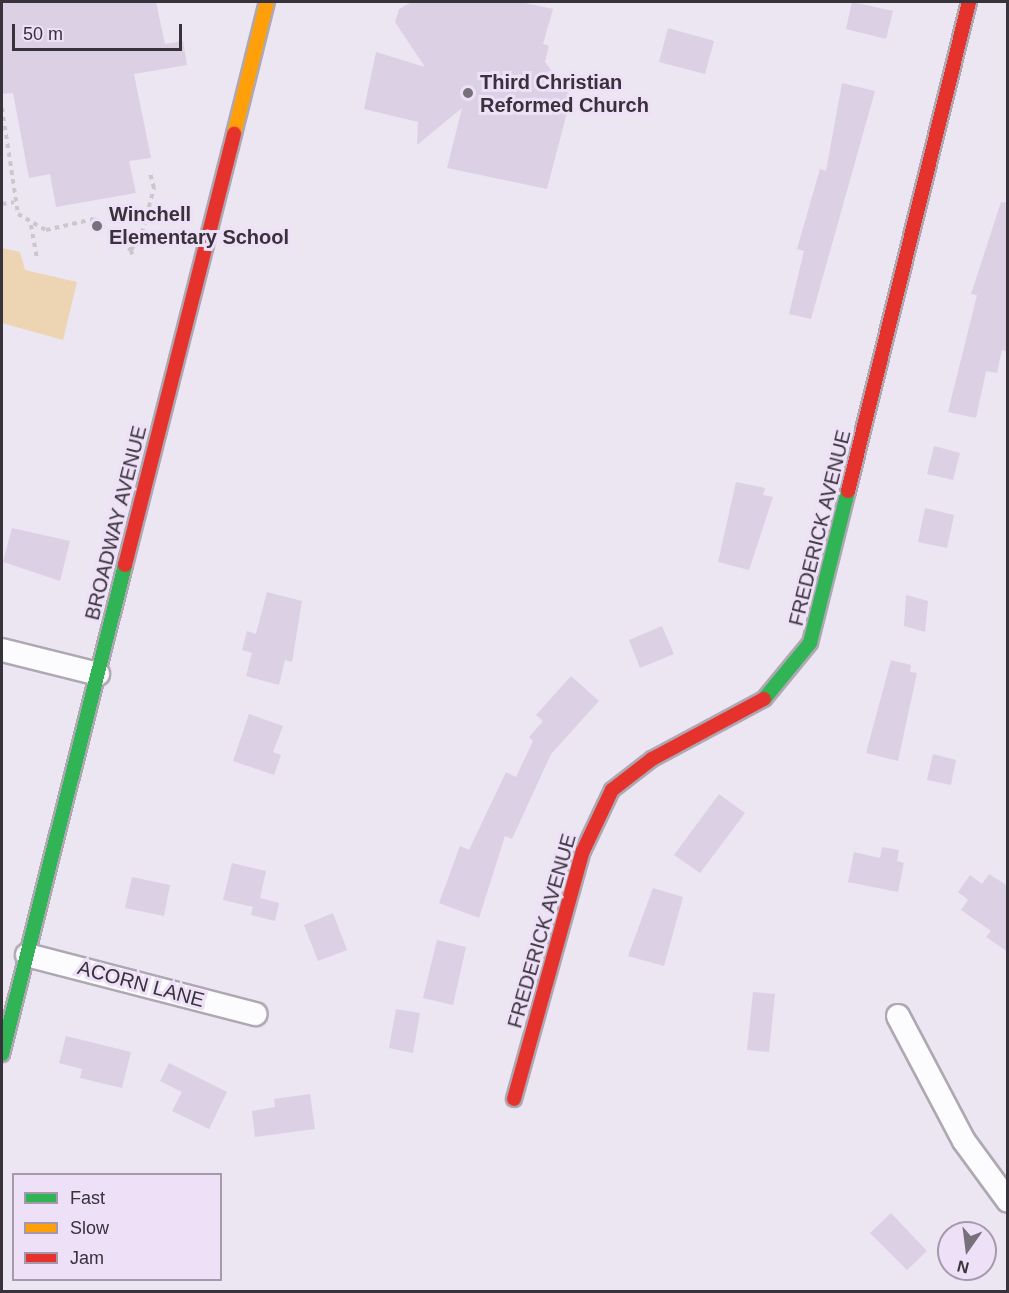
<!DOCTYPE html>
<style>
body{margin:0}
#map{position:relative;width:1009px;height:1293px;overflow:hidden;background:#ece5f2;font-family:Arial,sans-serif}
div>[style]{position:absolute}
.green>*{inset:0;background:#edd4b3}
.building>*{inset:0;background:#dcd0e5}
.path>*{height:4px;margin-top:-2px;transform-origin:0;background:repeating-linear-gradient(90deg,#cbc8cc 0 4.5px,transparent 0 9px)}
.roads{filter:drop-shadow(2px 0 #aea8b3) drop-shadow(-2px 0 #aea8b3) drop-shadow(0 2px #aea8b3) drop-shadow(0 -2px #aea8b3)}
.street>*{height:22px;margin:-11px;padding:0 11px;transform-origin:11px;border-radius:11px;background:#fcfbfd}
.fast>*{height:14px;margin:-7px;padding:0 7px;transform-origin:7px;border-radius:7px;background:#30b455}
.slow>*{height:14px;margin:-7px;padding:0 7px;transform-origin:7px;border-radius:7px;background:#ff9f0a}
.jam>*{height:14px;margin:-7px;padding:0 7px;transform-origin:7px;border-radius:7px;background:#e5322d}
.dots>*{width:16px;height:16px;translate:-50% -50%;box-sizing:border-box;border:3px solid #ede0f7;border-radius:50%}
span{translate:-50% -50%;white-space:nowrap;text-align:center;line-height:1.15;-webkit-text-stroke:6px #ede0f7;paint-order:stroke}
.poi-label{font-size:20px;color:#38323b;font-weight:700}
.left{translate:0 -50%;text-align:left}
.street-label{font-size:20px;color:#38323b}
.frame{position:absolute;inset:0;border:3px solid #38323b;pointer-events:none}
.legend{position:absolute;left:12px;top:1173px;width:210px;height:108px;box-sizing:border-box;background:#ede0f7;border:2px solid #a59aac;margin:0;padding:8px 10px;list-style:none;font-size:18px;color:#38323b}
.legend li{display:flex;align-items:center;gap:12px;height:30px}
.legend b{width:30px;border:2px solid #a59aac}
.north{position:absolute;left:937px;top:1221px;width:60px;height:60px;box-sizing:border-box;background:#ede0f7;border:2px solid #a59aac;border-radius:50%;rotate:194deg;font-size:16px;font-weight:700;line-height:24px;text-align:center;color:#38323b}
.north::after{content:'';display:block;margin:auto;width:21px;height:27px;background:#77717b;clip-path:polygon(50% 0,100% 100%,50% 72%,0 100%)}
.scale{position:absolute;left:12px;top:24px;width:170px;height:27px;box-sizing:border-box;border:3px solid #38323b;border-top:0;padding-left:8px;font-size:18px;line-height:21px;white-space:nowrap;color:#38323b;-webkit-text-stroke:4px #ede0f7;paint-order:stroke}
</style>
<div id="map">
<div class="green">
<i style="clip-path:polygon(2px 248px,20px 252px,25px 270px,77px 282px,63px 340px,2px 323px)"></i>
</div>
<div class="building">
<i style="clip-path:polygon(2px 2px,156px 2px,165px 44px,183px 41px,187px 65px,134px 74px,151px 158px,129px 161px,136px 193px,56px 207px,50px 174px,29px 178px,13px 93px,2px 94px)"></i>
<i style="clip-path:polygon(412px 2px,521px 2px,553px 9px,543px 44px,549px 46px,545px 62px,571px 97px,547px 189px,447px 168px,462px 108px,417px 145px,418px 122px,364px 109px,376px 52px,425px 67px,395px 22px,399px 9px)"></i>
<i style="clip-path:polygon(852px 2px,893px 11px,886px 39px,846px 29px)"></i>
<i style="clip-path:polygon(668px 28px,714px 41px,705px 74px,659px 62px)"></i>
<i style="clip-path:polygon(842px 83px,875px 91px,811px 319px,789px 314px,804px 251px,797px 249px,820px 169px,826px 171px)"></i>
<i style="clip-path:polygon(1001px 202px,1008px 203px,1008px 352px,1002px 350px,997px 373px,986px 371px,976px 418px,948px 412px,977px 295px,971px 294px)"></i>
<i style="clip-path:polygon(934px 446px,960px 453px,953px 480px,927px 474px)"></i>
<i style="clip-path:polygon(736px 482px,765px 488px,763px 495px,773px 497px,749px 570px,718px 562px)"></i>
<i style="clip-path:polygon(925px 508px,954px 515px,947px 548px,918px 542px)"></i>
<i style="clip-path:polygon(12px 528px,70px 541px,60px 581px,3px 562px)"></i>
<i style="clip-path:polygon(267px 592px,302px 601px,292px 662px,285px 660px,279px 685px,246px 676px,252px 653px,242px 650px,247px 631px,256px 634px)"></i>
<i style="clip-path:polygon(906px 595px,928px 601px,925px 632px,904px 626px)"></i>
<i style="clip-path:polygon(662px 626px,674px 654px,640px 668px,629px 640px)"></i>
<i style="clip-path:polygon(891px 660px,911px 665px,910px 672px,917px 673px,898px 761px,866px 753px)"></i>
<i style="clip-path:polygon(571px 676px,599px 701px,551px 754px,512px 839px,505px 836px,479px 918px,439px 903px,460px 846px,469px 850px,506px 772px,516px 777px,533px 741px,529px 737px,543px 721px,536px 715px)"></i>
<i style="clip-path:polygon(249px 714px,283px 726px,273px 752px,281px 755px,274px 775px,233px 761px)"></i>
<i style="clip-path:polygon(933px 754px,956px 760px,951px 785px,927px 780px)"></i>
<i style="clip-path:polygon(719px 794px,745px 813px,700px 873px,674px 855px)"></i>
<i style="clip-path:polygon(882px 847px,899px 850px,897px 861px,904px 863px,898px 892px,848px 882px,854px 852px,880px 858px)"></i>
<i style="clip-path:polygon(232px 863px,266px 871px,260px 898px,279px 903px,275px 921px,251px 915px,253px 907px,223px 900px)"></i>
<i style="clip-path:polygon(989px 874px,1008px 886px,1008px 952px,986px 937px,991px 931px,961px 910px,968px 900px,958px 892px,970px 875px,982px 884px)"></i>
<i style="clip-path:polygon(132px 877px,170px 885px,164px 916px,125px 908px)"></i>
<i style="clip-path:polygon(653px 888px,683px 897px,664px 966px,628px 956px)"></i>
<i style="clip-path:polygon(333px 913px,347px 950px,318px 961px,304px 925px)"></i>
<i style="clip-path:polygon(437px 940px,466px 947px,453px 1005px,423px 998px)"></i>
<i style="clip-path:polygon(753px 992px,775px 994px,769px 1052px,747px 1050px)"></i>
<i style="clip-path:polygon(396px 1009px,420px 1013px,413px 1053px,389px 1048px)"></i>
<i style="clip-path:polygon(66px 1036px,131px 1052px,122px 1088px,80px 1078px,82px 1069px,59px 1063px)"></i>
<i style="clip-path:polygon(169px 1063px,227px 1092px,209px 1129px,172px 1111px,182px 1092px,160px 1081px)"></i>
<i style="clip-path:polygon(310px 1094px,315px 1129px,255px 1137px,252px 1111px,275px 1107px,274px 1099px)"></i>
<i style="clip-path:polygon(891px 1213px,927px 1251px,907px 1270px,870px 1233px)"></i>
</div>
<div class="path">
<i style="left:2px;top:108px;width:107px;rotate:81.4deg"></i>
<i style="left:18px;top:214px;width:32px;rotate:30deg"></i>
<i style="left:46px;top:230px;width:49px;rotate:-12.9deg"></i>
<i style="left:94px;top:219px;width:48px;rotate:40deg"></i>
<i style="left:131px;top:250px;width:9px;rotate:77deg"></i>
<i style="left:2px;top:204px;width:12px;rotate:-9deg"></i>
<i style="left:31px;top:225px;width:35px;rotate:80deg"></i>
<i style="left:131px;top:250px;width:20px;rotate:-57deg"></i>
<i style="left:142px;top:233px;width:47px;rotate:-75.1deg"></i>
<i style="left:154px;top:188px;width:16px;rotate:-105deg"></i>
</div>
<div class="roads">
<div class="street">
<i style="left:2px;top:650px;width:99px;rotate:14deg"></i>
<i style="left:27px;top:955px;width:236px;rotate:14.5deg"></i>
<i style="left:898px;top:1016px;width:141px;rotate:62.2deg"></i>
<i style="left:964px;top:1141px;width:74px;rotate:53.7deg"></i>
</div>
<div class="fast">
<i style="left:764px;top:699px;width:72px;rotate:-50.6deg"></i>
<i style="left:810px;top:643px;width:157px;rotate:-76deg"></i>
<i style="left:2px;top:1054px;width:504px;rotate:-75.88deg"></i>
</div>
<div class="slow">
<i style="left:234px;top:134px;width:136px;rotate:-76deg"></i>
</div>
<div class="jam">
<i style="left:848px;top:491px;width:504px;rotate:-76.1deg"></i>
<i style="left:125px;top:565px;width:445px;rotate:-75.8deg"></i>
<i style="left:514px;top:1099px;width:257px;rotate:-74.5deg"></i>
<i style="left:583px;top:851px;width:68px;rotate:-64.6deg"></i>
<i style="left:612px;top:790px;width:51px;rotate:-37.8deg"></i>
<i style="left:652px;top:759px;width:127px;rotate:-28.2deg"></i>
</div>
</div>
<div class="dots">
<i style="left:468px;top:93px;background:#77717b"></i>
<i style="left:97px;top:226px;background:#77717b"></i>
</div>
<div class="poi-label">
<span class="left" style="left:480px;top:94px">Third Christian<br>Reformed Church</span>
<span class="left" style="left:109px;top:226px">Winchell<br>Elementary School</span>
</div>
<div class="street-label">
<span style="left:116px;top:523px;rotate:-76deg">BROADWAY AVENUE</span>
<span style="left:820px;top:528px;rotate:-76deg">FREDERICK AVENUE</span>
<span style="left:542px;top:931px;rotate:-74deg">FREDERICK AVENUE</span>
<span style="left:141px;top:984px;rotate:15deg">ACORN LANE</span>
</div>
<div class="frame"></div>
<ul class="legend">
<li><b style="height:8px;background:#30b455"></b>Fast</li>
<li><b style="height:8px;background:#ff9f0a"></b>Slow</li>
<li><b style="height:8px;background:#e5322d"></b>Jam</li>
</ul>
<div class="north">N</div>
<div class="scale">50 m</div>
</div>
